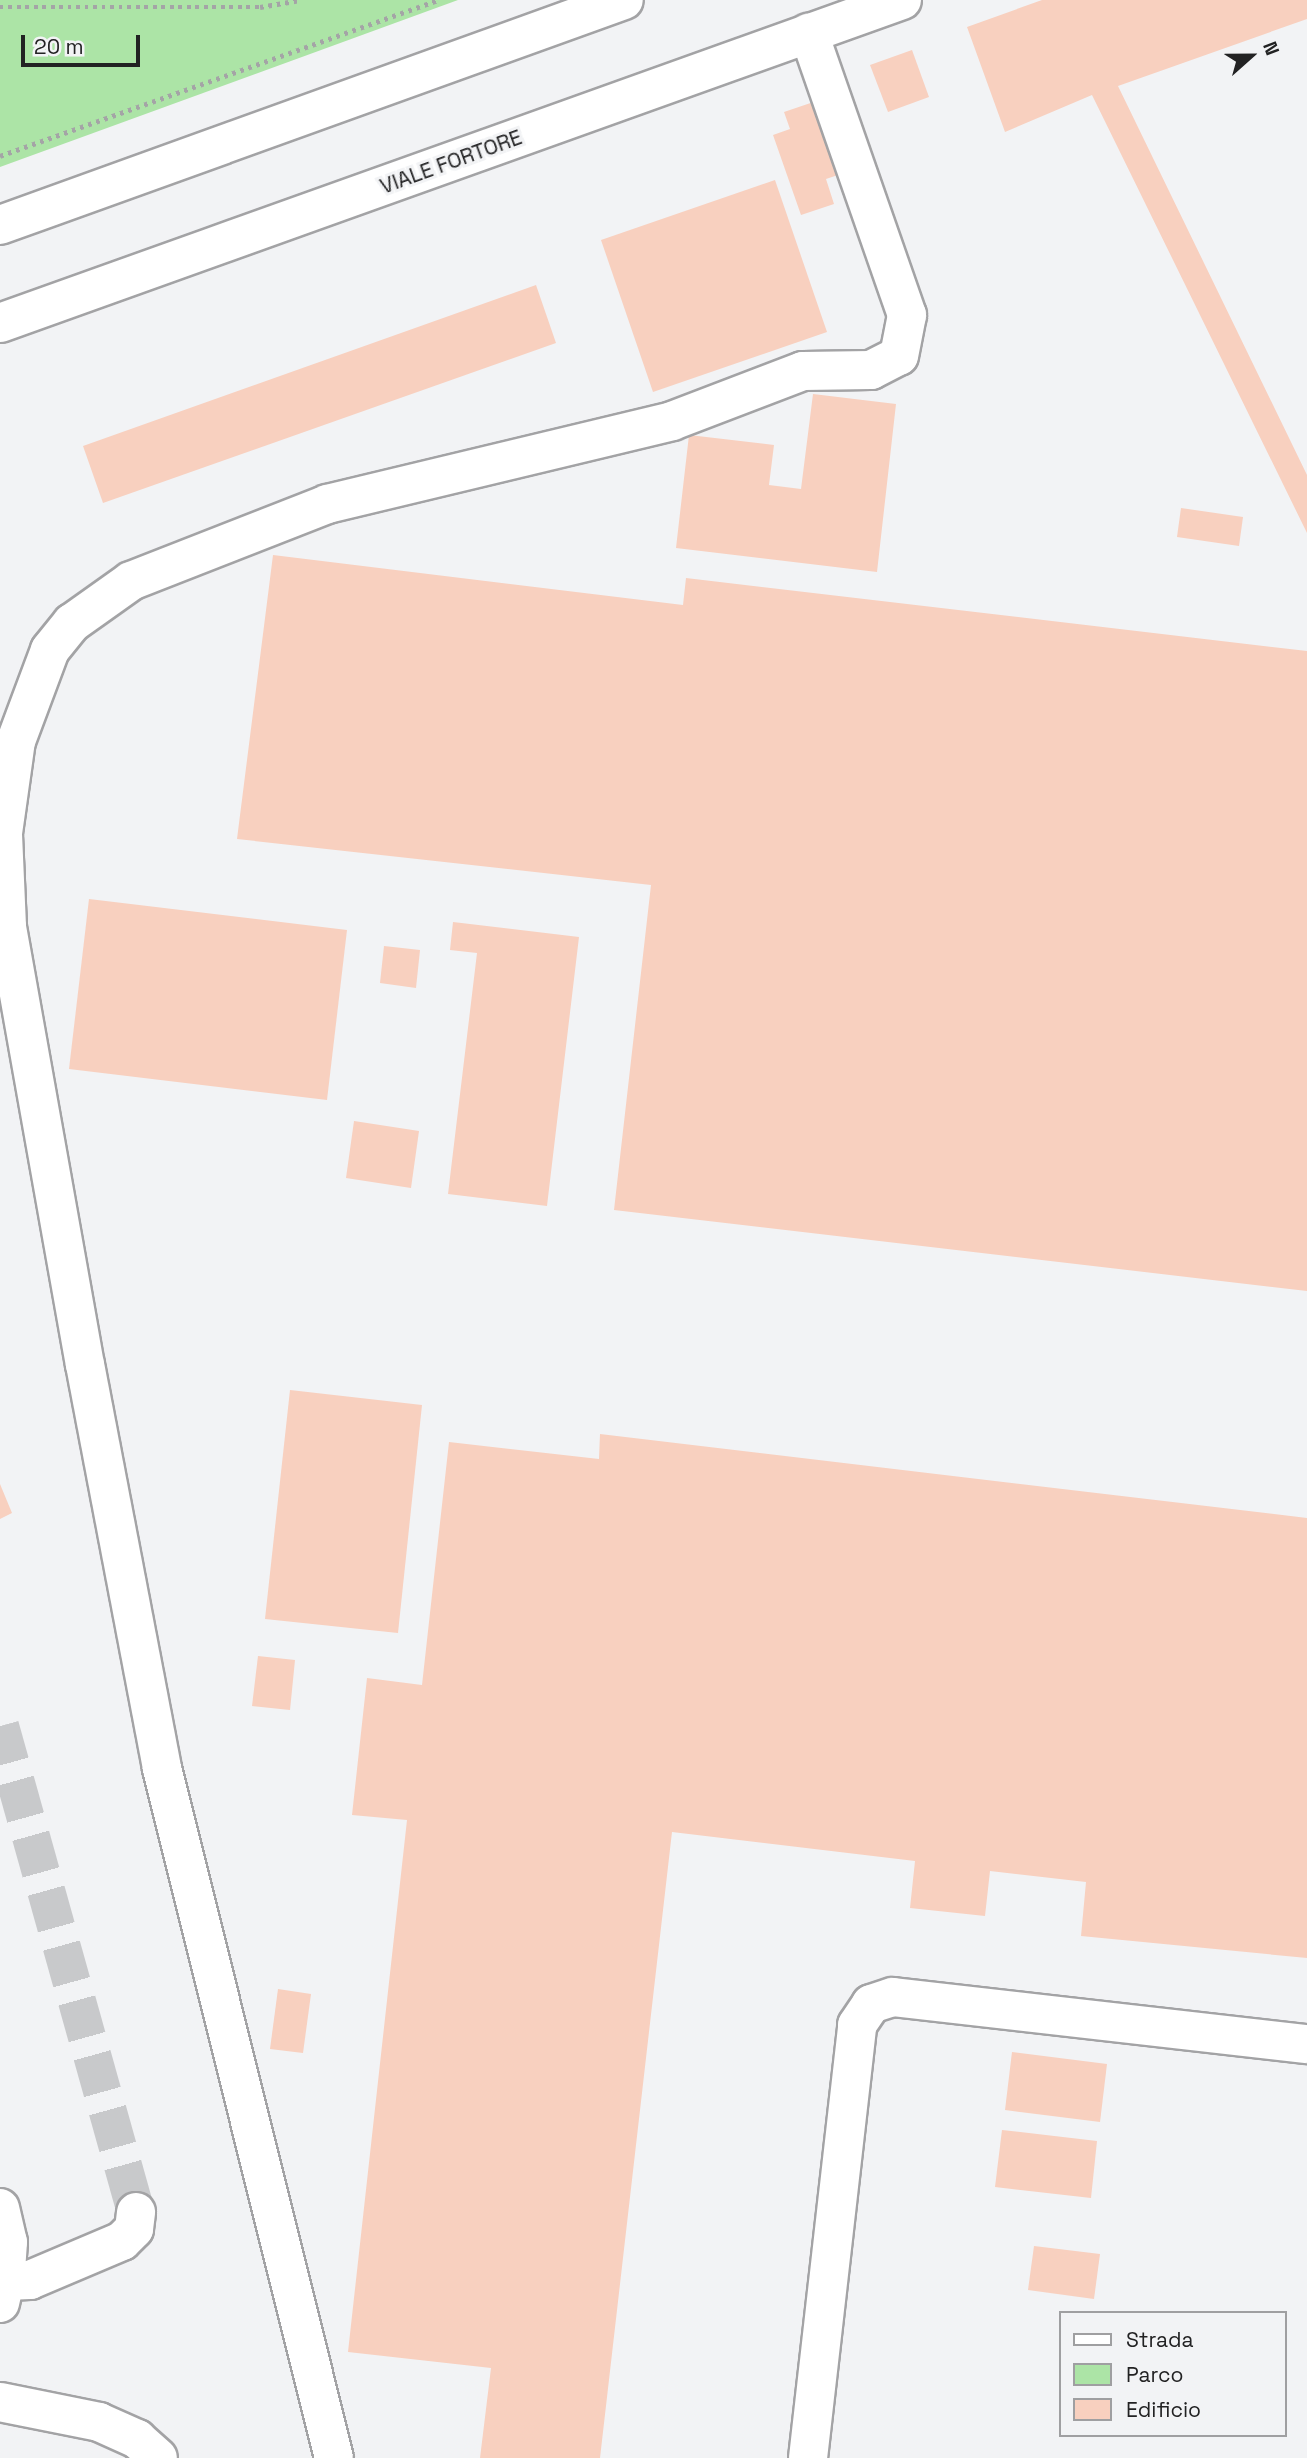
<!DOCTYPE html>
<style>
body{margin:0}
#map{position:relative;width:1307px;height:2458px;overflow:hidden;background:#f2f3f5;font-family:"Space Grotesk",sans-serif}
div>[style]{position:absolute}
.green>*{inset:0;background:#ace4a6}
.building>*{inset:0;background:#f8d0bf}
.minor-tunnel>*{height:38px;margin-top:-19px;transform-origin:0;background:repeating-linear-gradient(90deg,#c8c9cb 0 38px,transparent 0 57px)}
.path>*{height:4.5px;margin-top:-2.25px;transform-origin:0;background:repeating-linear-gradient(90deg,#a4a4a6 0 3.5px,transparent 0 8.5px)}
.roads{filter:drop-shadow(2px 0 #a3a3a5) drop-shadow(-2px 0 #a3a3a5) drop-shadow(0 2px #a3a3a5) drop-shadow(0 -2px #a3a3a5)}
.minor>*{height:38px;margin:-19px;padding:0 19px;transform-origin:19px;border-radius:19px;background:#fff}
.major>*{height:38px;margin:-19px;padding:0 19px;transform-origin:19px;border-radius:19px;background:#fff}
span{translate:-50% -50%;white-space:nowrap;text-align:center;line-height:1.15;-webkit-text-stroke:6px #f2f3f5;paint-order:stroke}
.street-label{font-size:21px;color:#222223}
.legend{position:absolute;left:1059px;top:2311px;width:228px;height:126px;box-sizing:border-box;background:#f2f3f5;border:2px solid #9f9fa1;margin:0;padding:9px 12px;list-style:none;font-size:21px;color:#222223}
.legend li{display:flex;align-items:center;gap:14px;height:35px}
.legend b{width:35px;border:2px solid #9f9fa1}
.north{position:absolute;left:1216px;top:21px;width:70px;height:70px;-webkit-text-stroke:5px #f2f3f5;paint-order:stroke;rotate:69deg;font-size:19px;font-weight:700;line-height:28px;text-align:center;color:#222223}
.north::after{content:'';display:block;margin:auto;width:24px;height:32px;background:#222223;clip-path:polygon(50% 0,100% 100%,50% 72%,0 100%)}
.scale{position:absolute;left:21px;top:35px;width:119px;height:32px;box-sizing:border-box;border:4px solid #222223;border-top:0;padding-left:9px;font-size:21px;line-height:24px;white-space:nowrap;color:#222223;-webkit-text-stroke:5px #f2f3f5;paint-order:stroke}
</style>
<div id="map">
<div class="green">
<i style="clip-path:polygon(0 0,458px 0,0 167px)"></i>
</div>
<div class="building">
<i style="clip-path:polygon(1042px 0,1307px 0,1307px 19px,1118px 86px,1307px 475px,1307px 533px,1092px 95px,1005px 132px,967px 27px)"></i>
<i style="clip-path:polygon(912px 50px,929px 97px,888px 112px,870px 65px)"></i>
<i style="clip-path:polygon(843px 92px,868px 165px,826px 179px,834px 204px,801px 215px,773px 135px,790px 129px,784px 112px)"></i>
<i style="clip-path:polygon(775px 180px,827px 332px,653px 392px,601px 240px)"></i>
<i style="clip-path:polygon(536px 285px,556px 343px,103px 503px,83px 446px)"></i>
<i style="clip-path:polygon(813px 394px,896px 404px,877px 572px,676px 548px,689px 435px,774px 445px,769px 485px,801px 489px)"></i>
<i style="clip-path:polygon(1181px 508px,1243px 517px,1239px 546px,1177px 537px)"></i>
<i style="clip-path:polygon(273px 555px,683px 605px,686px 578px,1307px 651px,1307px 1291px,614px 1210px,651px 885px,237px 839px)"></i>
<i style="clip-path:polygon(89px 899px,347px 930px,327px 1100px,69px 1069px)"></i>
<i style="clip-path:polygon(453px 922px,579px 937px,547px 1206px,448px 1194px,477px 953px,450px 950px)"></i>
<i style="clip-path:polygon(384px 946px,420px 950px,416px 988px,380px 983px)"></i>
<i style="clip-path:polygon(354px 1121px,419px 1131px,411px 1188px,346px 1178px)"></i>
<i style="clip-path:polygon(290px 1390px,422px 1405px,398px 1633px,265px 1619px)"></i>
<i style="clip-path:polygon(600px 1434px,1307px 1518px,1307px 1958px,1081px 1936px,1086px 1882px,990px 1871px,985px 1916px,910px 1908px,915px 1861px,672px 1832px,600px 2458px,480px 2458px,491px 2368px,348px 2352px,407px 1820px,352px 1815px,367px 1678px,422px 1685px,449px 1442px,599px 1459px)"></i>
<i style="clip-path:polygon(0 1484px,12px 1513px,0 1519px)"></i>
<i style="clip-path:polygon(258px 1656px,295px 1660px,290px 1710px,252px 1706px)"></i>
<i style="clip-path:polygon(278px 1989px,311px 1994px,303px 2053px,270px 2049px)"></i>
<i style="clip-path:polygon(1012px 2052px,1107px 2064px,1100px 2122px,1005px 2110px)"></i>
<i style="clip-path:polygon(1002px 2130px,1097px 2141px,1091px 2198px,995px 2187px)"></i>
<i style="clip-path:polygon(1034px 2246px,1100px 2254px,1094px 2299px,1028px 2290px)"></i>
</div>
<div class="minor-tunnel">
<i style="left:0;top:1726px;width:505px;rotate:74.37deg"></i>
</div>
<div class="path">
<i style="left:0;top:7px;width:260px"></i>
<i style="left:260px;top:7px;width:41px;rotate:-9.9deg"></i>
<i style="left:0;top:156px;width:466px;rotate:-19.6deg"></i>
</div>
<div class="roads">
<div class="minor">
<i style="left:0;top:2208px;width:35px;rotate:77deg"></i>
<i style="left:8px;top:2242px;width:39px;rotate:94deg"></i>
<i style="left:0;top:2303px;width:23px;rotate:-77deg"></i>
<i style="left:5px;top:2281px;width:25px;rotate:-2deg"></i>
<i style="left:30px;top:2280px;width:100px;rotate:-23deg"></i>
<i style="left:122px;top:2241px;width:17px;rotate:-45deg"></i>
<i style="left:134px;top:2229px;width:17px;rotate:-83deg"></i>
<i style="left:0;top:2402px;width:101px;rotate:11.4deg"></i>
<i style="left:99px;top:2422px;width:42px;rotate:24.1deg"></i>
<i style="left:137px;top:2439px;width:28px;rotate:42deg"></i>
<i style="left:334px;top:2458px;width:711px;rotate:-104deg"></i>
<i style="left:162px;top:1768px;width:410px;rotate:-100.8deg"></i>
<i style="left:85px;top:1365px;width:446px;rotate:-100.1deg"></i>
<i style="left:7px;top:926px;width:93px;rotate:-92.5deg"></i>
<i style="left:3px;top:833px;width:93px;rotate:-82deg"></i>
<i style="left:16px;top:741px;width:97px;rotate:-69.5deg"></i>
<i style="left:50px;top:650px;width:35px;rotate:-51deg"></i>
<i style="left:72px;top:623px;width:72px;rotate:-35.4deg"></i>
<i style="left:131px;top:581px;width:211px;rotate:-21.4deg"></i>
<i style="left:327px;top:504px;width:355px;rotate:-13.5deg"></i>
<i style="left:672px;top:421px;width:140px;rotate:-20.9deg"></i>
<i style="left:803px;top:371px;width:68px;rotate:-0.8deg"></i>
<i style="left:871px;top:370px;width:31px;rotate:-27deg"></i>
<i style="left:899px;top:356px;width:42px;rotate:-79deg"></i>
<i style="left:907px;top:315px;width:299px;rotate:-109.2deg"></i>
<i style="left:808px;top:2458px;width:436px;rotate:-83.5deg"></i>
<i style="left:857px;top:2025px;width:25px;rotate:-56deg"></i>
<i style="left:871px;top:2004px;width:23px;rotate:-18deg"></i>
<i style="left:893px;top:1997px;width:417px;rotate:6.5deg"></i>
</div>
<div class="major">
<i style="left:0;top:225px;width:663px;rotate:-19.83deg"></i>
<i style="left:0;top:323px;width:958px;rotate:-19.7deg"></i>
</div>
</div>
<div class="street-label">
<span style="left:451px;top:162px;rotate:-20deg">VIALE FORTORE</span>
</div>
<ul class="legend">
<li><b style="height:9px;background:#fff"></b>Strada</li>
<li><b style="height:19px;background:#ace4a6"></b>Parco</li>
<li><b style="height:19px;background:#f8d0bf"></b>Edificio</li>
</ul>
<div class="north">N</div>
<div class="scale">20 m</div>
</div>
